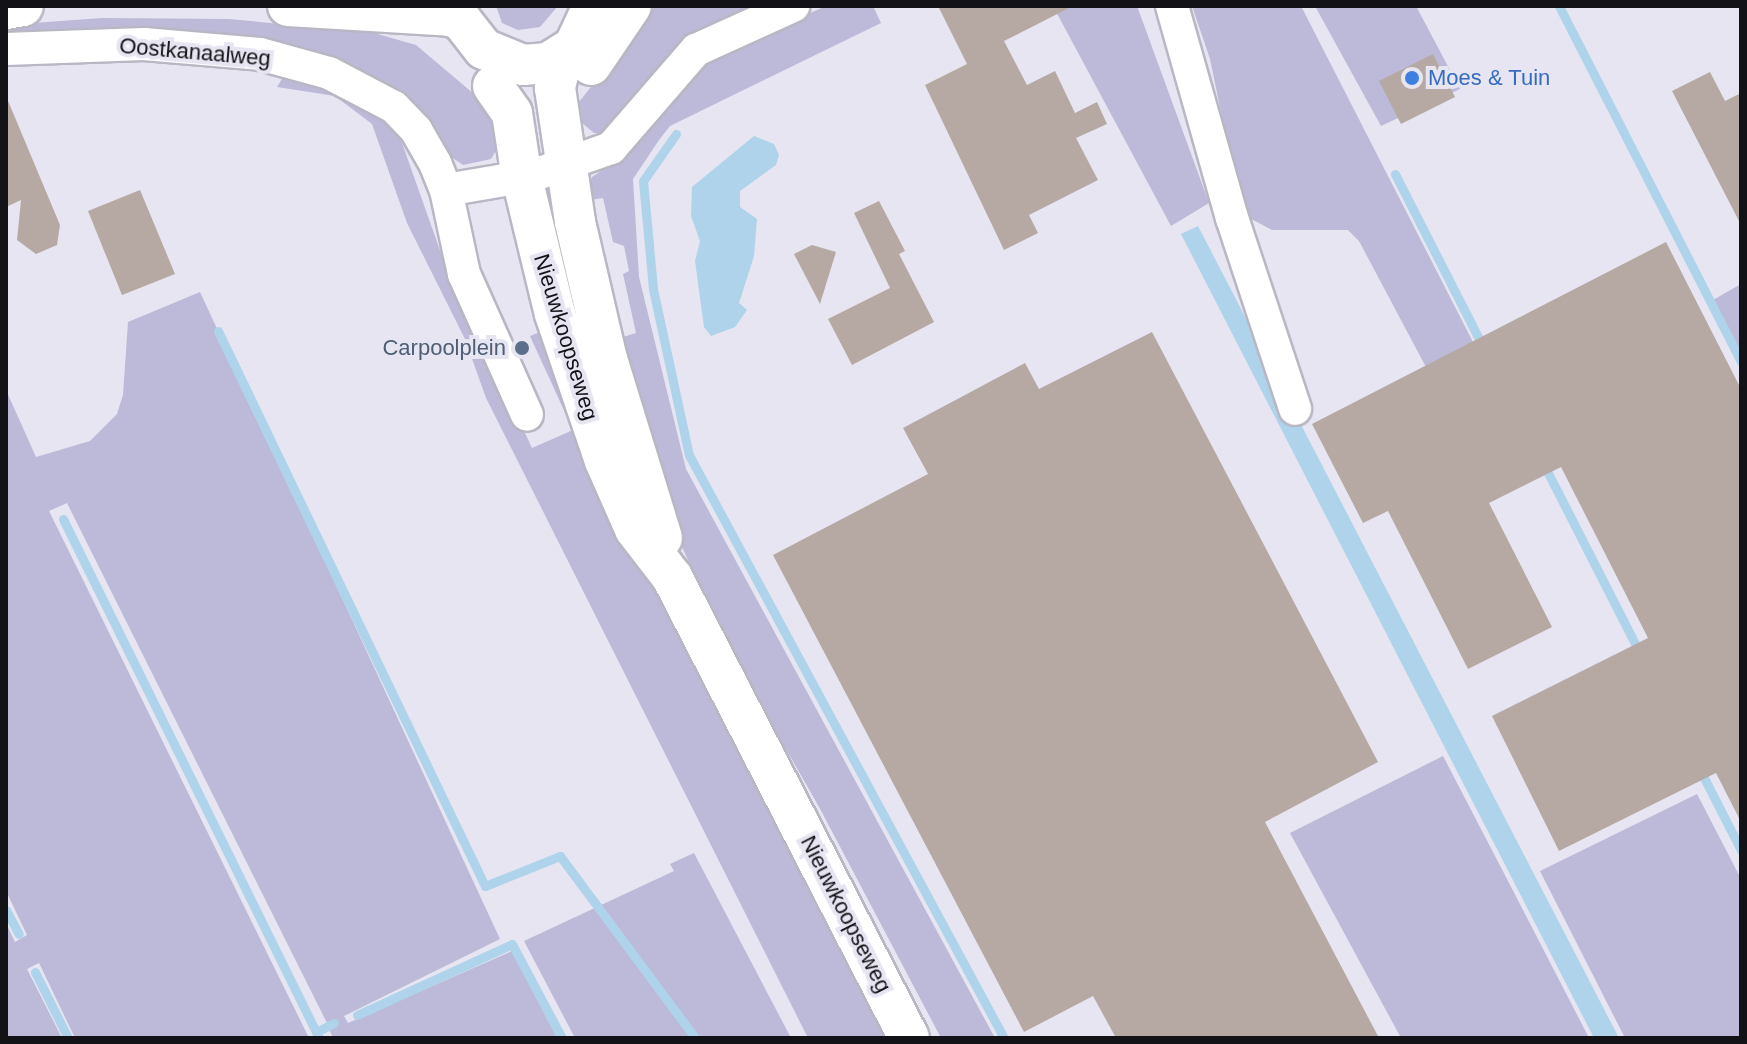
<!DOCTYPE html>
<style>
body{margin:0}
#map{position:relative;width:1747px;height:1044px;overflow:hidden;background:#e6e5f1;font-family:Arial,sans-serif}
div>[style]{position:absolute}
.green>*{inset:0;background:#bcb9d9}
.water>*{inset:0;background:#aed3eb}
.stream>*{height:9px;margin:-4.5px;padding:0 4.5px;transform-origin:4.5px;border-radius:4.5px;background:#aed3eb}
.building>*{inset:0;background:#b6a9a4}
.roads{filter:drop-shadow(2px 0 #b8b7c3) drop-shadow(-2px 0 #b8b7c3) drop-shadow(0 2px #b8b7c3) drop-shadow(0 -2px #b8b7c3)}
.minor>*{height:32px;margin:-16px;padding:0 16px;transform-origin:16px;border-radius:16px;background:#fff}
.major>*{height:40px;margin:-20px;padding:0 20px;transform-origin:20px;border-radius:20px;background:#fff}
.dots>*{width:22px;height:22px;translate:-50% -50%;box-sizing:border-box;border:4px solid #e6e5f1;border-radius:50%}
span{translate:-50% -50%;white-space:nowrap;text-align:center;line-height:1.15;-webkit-text-stroke:8px #e6e5f1;paint-order:stroke}
.street-label{font-size:22px;color:#131317}
.shop-label{font-size:22px;color:#366cbe}
.left{translate:0 -50%;text-align:left}
.service-label{font-size:22px;color:#4e5e75}
.right{translate:-100% -50%;text-align:right}
.frame{position:absolute;inset:0;border:8px solid #131317;pointer-events:none}
</style>
<div id="map">
<div class="green">
<i style="clip-path:polygon(474px 6px,558px 6px,540px 27px,518px 30px,502px 23px,496px 6px)"></i>
<i style="clip-path:polygon(655px 6px,761px 6px,608px 133px,594px 133px,581px 122px,579px 102px)"></i>
<i style="clip-path:polygon(826px 6px,873px 6px,881px 23px,670px 126px,659px 140px,633px 179px,639px 277px,686px 469px,995px 1038px,941px 1038px,818px 805px,724px 641px,675px 531px,632px 391px,623px 337px,636px 333px,623px 274px,629px 271px,624px 246px,613px 242px,603px 198px,591px 200px,587px 188px,592px 177px,631px 151px,709px 58px)"></i>
<i style="clip-path:polygon(1053px 6px,1137px 6px,1209px 203px,1171px 226px)"></i>
<i style="clip-path:polygon(1192px 6px,1301px 6px,1474px 344px,1427px 369px,1359px 241px,1348px 230px,1272px 230px,1242px 214px,1210px 59px)"></i>
<i style="clip-path:polygon(1315px 6px,1416px 6px,1460px 89px,1381px 126px)"></i>
<i style="clip-path:polygon(102px 18px,229px 19px,374px 33px,416px 45px,487px 105px,501px 142px,491px 159px,463px 165px,450px 156px,420px 113px,297px 52px,6px 36px,6px 25px)"></i>
<i style="clip-path:polygon(285px 74px,359px 98px,401px 140px,443px 259px,532px 448px,573px 430px,530px 336px,540px 332px,623px 526px,886px 1038px,808px 1038px,486px 398px,465px 339px,407px 223px,372px 124px,335px 96px,277px 87px)"></i>
<i style="clip-path:polygon(1741px 284px,1741px 355px,1713px 300px)"></i>
<i style="clip-path:polygon(200px 292px,500px 939px,344px 1016px,348px 1023px,512px 951px,557px 1038px,333px 1038px,329px 1029px,339px 1023px,327px 1023px,67px 503px,49px 511px,309px 1038px,75px 1038px,39px 963px,27px 969px,62px 1038px,6px 1038px,6px 923px,15px 942px,27px 935px,6px 891px,6px 390px,36px 457px,90px 441px,117px 414px,123px 395px,128px 322px)"></i>
<i style="clip-path:polygon(1443px 756px,1508px 881px,1589px 1038px,1401px 1038px,1290px 833px)"></i>
<i style="clip-path:polygon(1697px 794px,1741px 879px,1741px 1038px,1625px 1038px,1540px 871px)"></i>
<i style="clip-path:polygon(694px 853px,791px 1038px,575px 1038px,524px 941px,674px 871px,670px 864px)"></i>
</div>
<div class="water">
<i style="clip-path:polygon(754px 136px,774px 144px,779px 155px,776px 165px,740px 191px,740px 207px,757px 219px,754px 256px,739px 303px,747px 310px,735px 327px,711px 336px,704px 327px,695px 261px,700px 241px,691px 216px,692px 187px)"></i>
<i style="clip-path:polygon(1198px 226px,1619px 1038px,1594px 1038px,1181px 234px)"></i>
</div>
<div class="stream">
<i style="left:1559px;top:6px;width:399px;rotate:62.9deg"></i>
<i style="left:676px;top:134px;width:57px;rotate:125.1deg"></i>
<i style="left:643px;top:181px;width:108px;rotate:84.7deg"></i>
<i style="left:653px;top:289px;width:170px;rotate:77.8deg"></i>
<i style="left:689px;top:455px;width:663px;rotate:61.62deg"></i>
<i style="left:1395px;top:174px;width:196px;rotate:63deg"></i>
<i style="left:218px;top:331px;width:616px;rotate:64.31deg"></i>
<i style="left:485px;top:886px;width:81px;rotate:-21.8deg"></i>
<i style="left:560px;top:856px;width:227px;rotate:53.4deg"></i>
<i style="left:1544px;top:465px;width:213px;rotate:63deg"></i>
<i style="left:63px;top:519px;width:579px;rotate:63.74deg"></i>
<i style="left:1699px;top:768px;width:92px;rotate:62.9deg"></i>
<i style="left:6px;top:910px;width:27px;rotate:62deg"></i>
<i style="left:35px;top:972px;width:74px;rotate:63.4deg"></i>
<i style="left:357px;top:1015px;width:170px;rotate:-24.6deg"></i>
<i style="left:512px;top:944px;width:106px;rotate:62deg"></i>
<i style="left:316px;top:1032px;width:20px;rotate:-27deg"></i>
</div>
<div class="building">
<i style="clip-path:polygon(938px 6px,1073px 6px,1004px 41px,1027px 85px,1055px 71px,1075px 113px,1097px 102px,1107px 124px,1076px 138px,1098px 180px,1029px 215px,1038px 233px,1004px 250px,925px 85px,967px 64px)"></i>
<i style="clip-path:polygon(1433px 54px,1455px 97px,1401px 124px,1379px 81px)"></i>
<i style="clip-path:polygon(1710px 72px,1725px 101px,1741px 93px,1741px 225px,1672px 91px)"></i>
<i style="clip-path:polygon(6px 96px,60px 225px,57px 245px,36px 254px,17px 240px,21px 200px,6px 207px)"></i>
<i style="clip-path:polygon(140px 190px,175px 274px,122px 295px,88px 211px)"></i>
<i style="clip-path:polygon(879px 201px,905px 251px,899px 254px,934px 322px,852px 365px,828px 319px,890px 288px,854px 213px)"></i>
<i style="clip-path:polygon(1666px 242px,1741px 389px,1741px 822px,1716px 773px,1559px 851px,1492px 716px,1648px 638px,1561px 467px,1489px 503px,1552px 627px,1468px 669px,1388px 511px,1363px 523px,1312px 424px)"></i>
<i style="clip-path:polygon(812px 245px,836px 252px,820px 304px,794px 254px)"></i>
<i style="clip-path:polygon(1152px 332px,1378px 762px,1265px 822px,1379px 1038px,1116px 1038px,1093px 996px,1024px 1032px,773px 555px,928px 474px,903px 428px,1025px 363px,1039px 389px)"></i>
</div>
<div class="roads">
<div class="minor">
<i style="left:1172px;top:6px;width:220px;rotate:74.2deg"></i>
<i style="left:1232px;top:218px;width:201px;rotate:71.7deg"></i>
<i style="left:6px;top:49px;width:138px;rotate:-2.1deg"></i>
<i style="left:144px;top:44px;width:116px;rotate:4.9deg"></i>
<i style="left:260px;top:54px;width:72px;rotate:15.4deg"></i>
<i style="left:329px;top:73px;width:73px;rotate:27.6deg"></i>
<i style="left:394px;top:107px;width:32px;rotate:46deg"></i>
<i style="left:416px;top:130px;width:38px;rotate:60deg"></i>
<i style="left:435px;top:163px;width:29px;rotate:68deg"></i>
<i style="left:446px;top:190px;width:86px;rotate:77.9deg"></i>
<i style="left:464px;top:274px;width:154px;rotate:65.9deg"></i>
<i style="left:446px;top:190px;width:89px;rotate:-9.7deg"></i>
<i style="left:534px;top:175px;width:82px;rotate:-19.3deg"></i>
<i style="left:611px;top:148px;width:130px;rotate:-49.1deg"></i>
<i style="left:696px;top:50px;width:107px;rotate:-24.4deg"></i>
</div>
<div class="major">
<i style="left:288px;top:6px;width:162px;rotate:3.5deg"></i>
<i style="left:450px;top:16px;width:12px;rotate:20deg"></i>
<i style="left:461px;top:20px;width:37px;rotate:52deg"></i>
<i style="left:484px;top:49px;width:42px;rotate:22.3deg"></i>
<i style="left:523px;top:65px;width:25px;rotate:-5deg"></i>
<i style="left:548px;top:63px;width:31px;rotate:-32deg"></i>
<i style="left:574px;top:47px;width:45px;rotate:-65.1deg"></i>
<i style="left:6px;top:9px;width:17px;rotate:-10deg"></i>
<i style="left:563px;top:55px;width:34px;rotate:104deg"></i>
<i style="left:555px;top:88px;width:135px;rotate:81.5deg"></i>
<i style="left:575px;top:222px;width:141px;rotate:76.9deg"></i>
<i style="left:607px;top:359px;width:187px;rotate:72.9deg"></i>
<i style="left:591px;top:65px;width:71px;rotate:-55.9deg"></i>
<i style="left:493px;top:86px;width:33px;rotate:55deg"></i>
<i style="left:512px;top:113px;width:66px;rotate:81.3deg"></i>
<i style="left:522px;top:178px;width:140px;rotate:76.4deg"></i>
<i style="left:555px;top:314px;width:155px;rotate:71.2deg"></i>
<i style="left:605px;top:461px;width:74px;rotate:66.2deg"></i>
<i style="left:635px;top:529px;width:61px;rotate:52.4deg"></i>
<i style="left:672px;top:577px;width:518px;rotate:62.79deg"></i>
</div>
</div>
<div class="dots">
<i style="left:1412px;top:78px;background:#3f7fe0"></i>
<i style="left:522px;top:348px;background:#5c6f8a"></i>
</div>
<div class="street-label">
<span style="left:195px;top:52px;rotate:5deg">Oostkanaalweg</span>
<span style="left:566px;top:337px;rotate:73deg">Nieuwkoopseweg</span>
<span style="left:846px;top:914px;rotate:63deg">Nieuwkoopseweg</span>
</div>
<div class="shop-label">
<span class="left" style="left:1428px;top:78px">Moes &amp; Tuin</span>
</div>
<div class="service-label">
<span class="right" style="left:506px;top:348px">Carpoolplein</span>
</div>
<div class="frame"></div>
</div>
